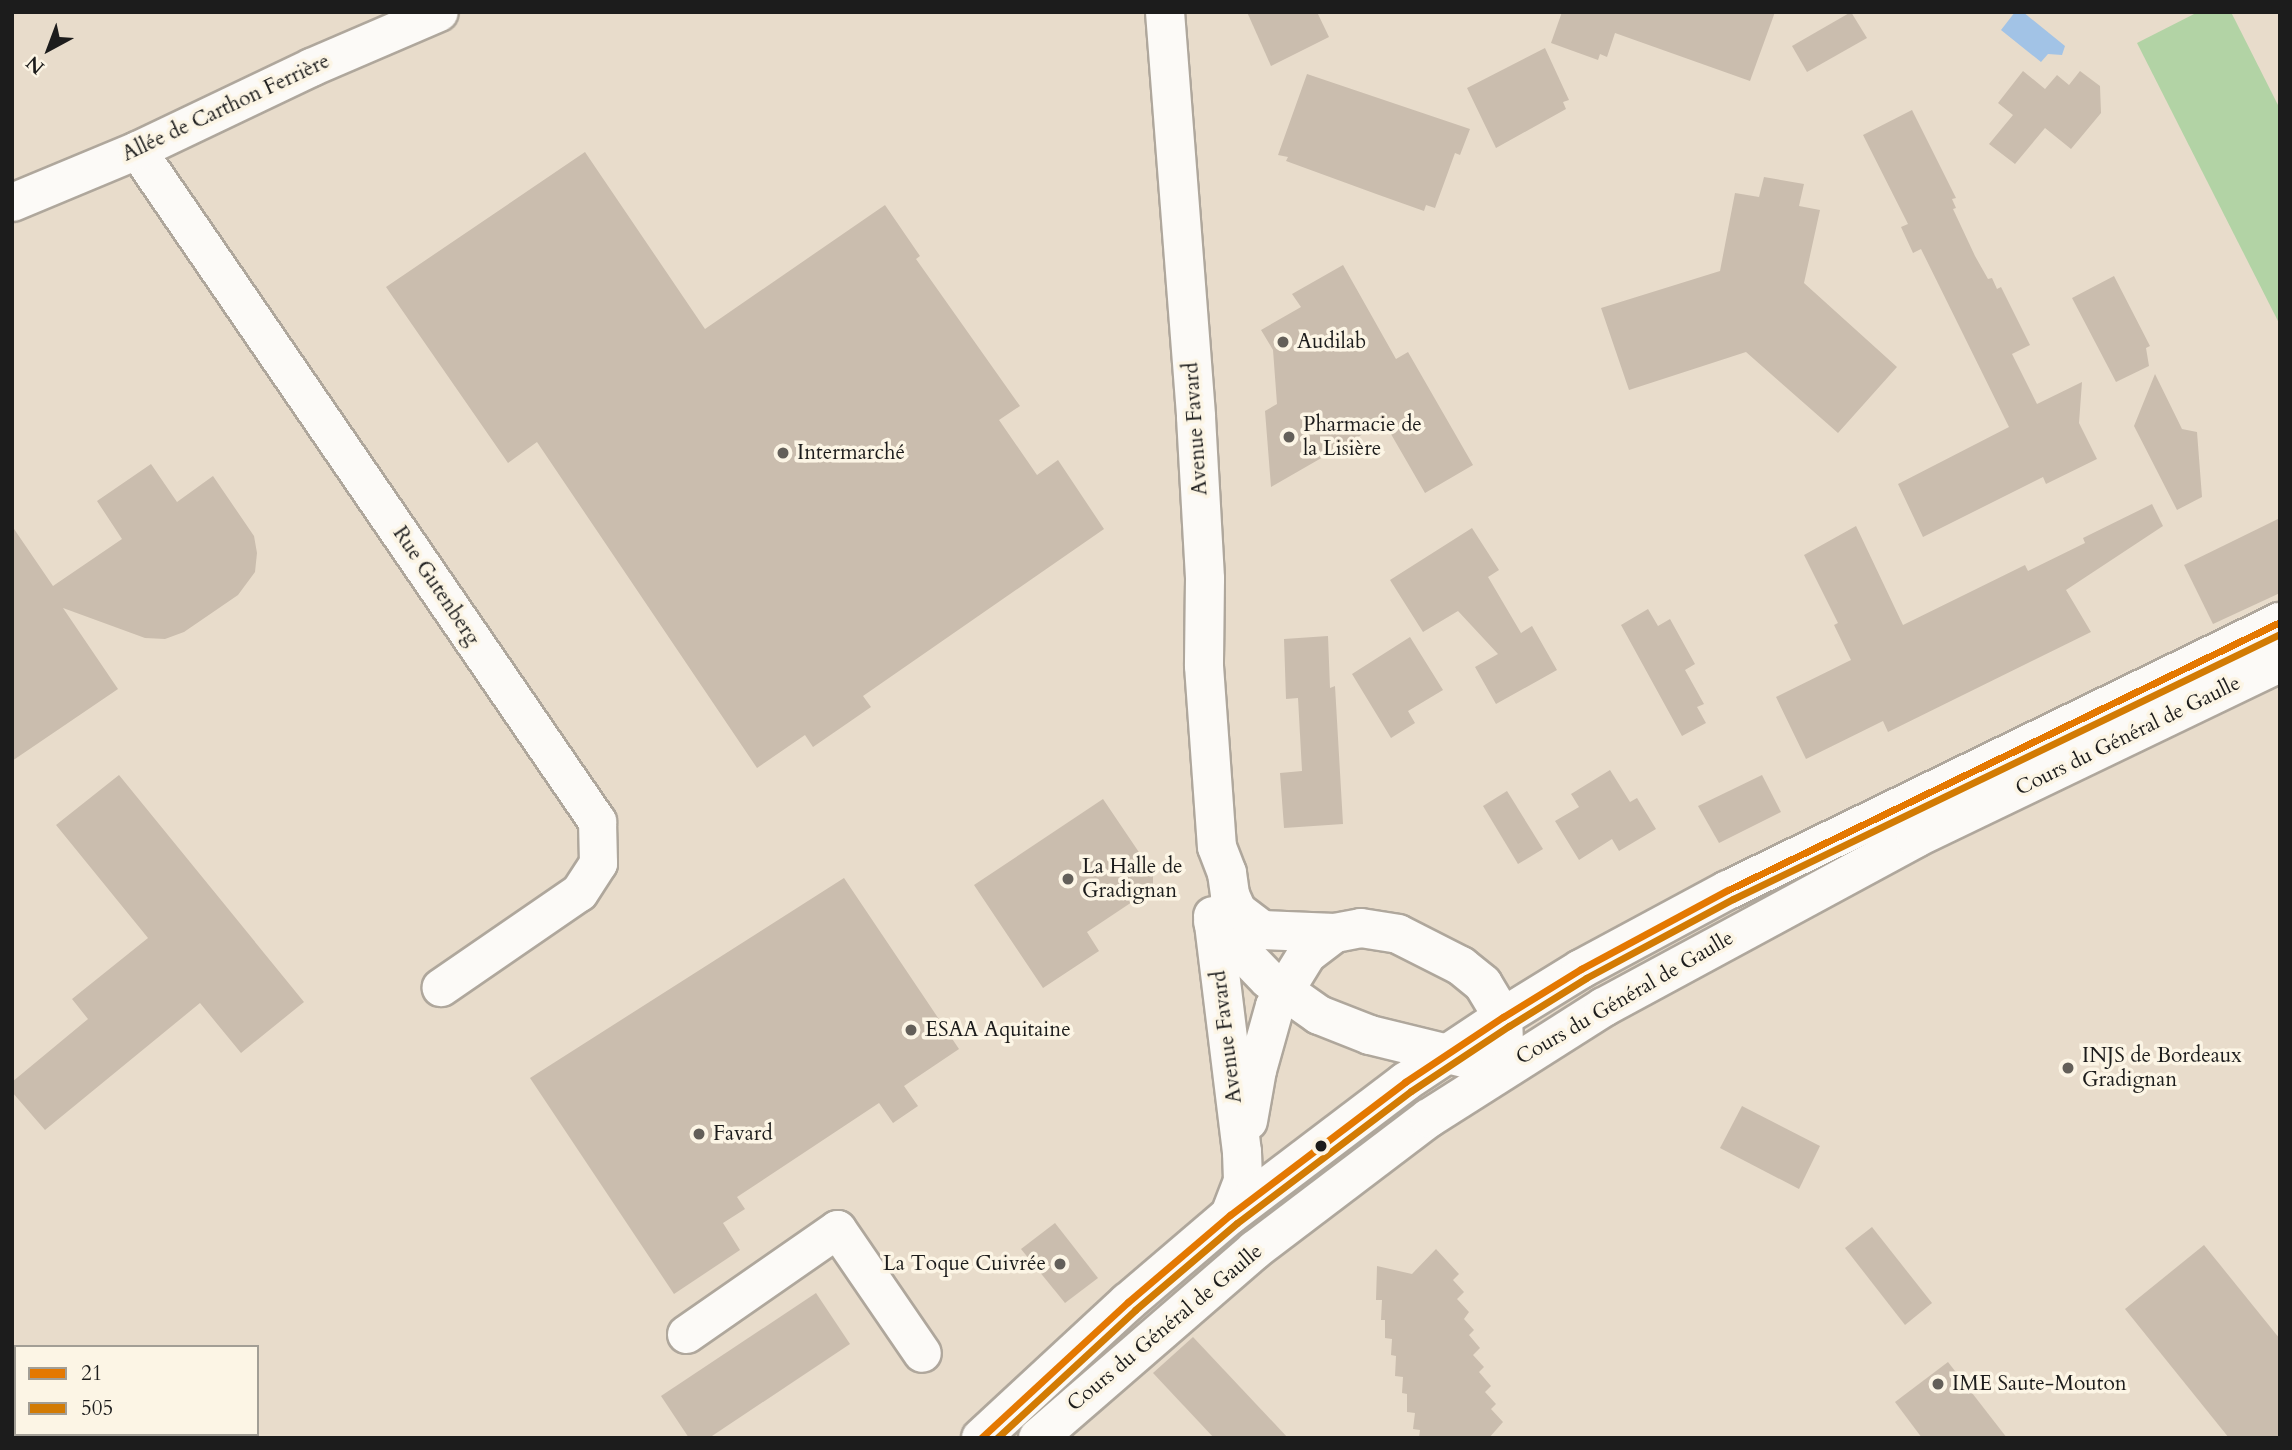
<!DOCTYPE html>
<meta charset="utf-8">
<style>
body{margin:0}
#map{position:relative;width:2292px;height:1450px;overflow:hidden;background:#e8dccb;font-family:Cardo,serif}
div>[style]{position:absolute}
.green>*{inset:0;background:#b2d3a5}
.water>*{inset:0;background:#a2c3e6}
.building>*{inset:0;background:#cabdae}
.roads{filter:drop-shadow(2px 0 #afa79c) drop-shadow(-2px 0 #afa79c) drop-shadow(0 2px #afa79c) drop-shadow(0 -2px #afa79c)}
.street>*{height:37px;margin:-18.5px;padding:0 18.5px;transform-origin:18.5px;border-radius:18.5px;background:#fcfaf7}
.secondary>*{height:38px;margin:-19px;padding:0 19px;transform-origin:19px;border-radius:19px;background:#fcfaf7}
.primary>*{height:38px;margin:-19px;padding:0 19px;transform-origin:19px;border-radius:19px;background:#fcfaf7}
.bus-1>*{height:7px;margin:-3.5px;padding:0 3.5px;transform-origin:3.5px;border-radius:3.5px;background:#e47801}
.bus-2>*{height:7px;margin:-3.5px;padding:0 3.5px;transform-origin:3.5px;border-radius:3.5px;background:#d27b04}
.dots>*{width:19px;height:19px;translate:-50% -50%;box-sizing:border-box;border:4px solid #fcf5e5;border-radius:50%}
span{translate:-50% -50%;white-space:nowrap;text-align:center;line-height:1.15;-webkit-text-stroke:7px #fcf5e5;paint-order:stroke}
.street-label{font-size:21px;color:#1c1c1c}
.poi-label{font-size:21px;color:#1c1c1c}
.left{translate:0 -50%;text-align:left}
.right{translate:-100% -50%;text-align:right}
.frame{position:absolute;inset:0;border:14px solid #1c1c1c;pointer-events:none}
.legend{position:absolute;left:14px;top:1345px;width:245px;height:91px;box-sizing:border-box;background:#fcf5e5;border:2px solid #a29e95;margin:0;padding:9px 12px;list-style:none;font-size:21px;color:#1c1c1c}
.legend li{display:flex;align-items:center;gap:14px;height:35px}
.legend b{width:35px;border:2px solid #a29e95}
.north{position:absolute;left:14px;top:14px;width:70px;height:70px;-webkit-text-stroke:5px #fcf5e5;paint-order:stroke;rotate:221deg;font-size:19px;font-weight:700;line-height:28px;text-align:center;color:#1c1c1c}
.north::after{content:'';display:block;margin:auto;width:24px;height:32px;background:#1c1c1c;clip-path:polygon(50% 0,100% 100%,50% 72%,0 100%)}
</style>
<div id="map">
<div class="green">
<i style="clip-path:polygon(2198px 12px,2231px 12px,2280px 109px,2280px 325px,2137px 43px)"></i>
</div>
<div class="water">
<i style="clip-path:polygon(2015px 12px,2023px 12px,2065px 46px,2062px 55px,2048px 54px,2041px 62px,2001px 30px)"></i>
</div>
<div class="building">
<i style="clip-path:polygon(1247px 12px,1317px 12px,1329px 37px,1271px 66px)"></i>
<i style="clip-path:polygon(1562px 12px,1775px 12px,1750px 81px,1615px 33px,1607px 57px,1600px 54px,1598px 60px,1551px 43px)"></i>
<i style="clip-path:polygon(1851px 12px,1867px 38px,1807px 72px,1792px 46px)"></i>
<i style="clip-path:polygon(1545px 48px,1569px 100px,1563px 102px,1566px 109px,1496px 148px,1467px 88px)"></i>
<i style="clip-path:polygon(2023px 71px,2045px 89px,2057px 75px,2069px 85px,2080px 71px,2100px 86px,2101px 113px,2071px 149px,2045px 128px,2015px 164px,1989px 144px,2013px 115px,1998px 103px)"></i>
<i style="clip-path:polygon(1307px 74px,1470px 129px,1460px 155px,1455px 153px,1435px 208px,1426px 205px,1424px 211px,1379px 195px,1286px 161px,1288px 157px,1278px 155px)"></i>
<i style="clip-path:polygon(1912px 110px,1956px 198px,1952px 199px,1956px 208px,1953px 209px,1975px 256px,1988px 279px,1992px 278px,1997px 289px,2001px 287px,2030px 345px,2012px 354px,2037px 404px,2082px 382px,2079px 423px,2097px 459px,2046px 484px,2043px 477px,1923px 537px,1898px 484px,2009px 427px,1921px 249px,1913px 253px,1901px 227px,1908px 224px,1863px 135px)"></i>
<i style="clip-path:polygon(585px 152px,705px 329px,885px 205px,920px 256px,916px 259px,1020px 406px,999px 420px,1037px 475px,1058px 460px,1104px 529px,863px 696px,871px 707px,813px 747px,805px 735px,757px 768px,537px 442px,508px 463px,386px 287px)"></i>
<i style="clip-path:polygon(1764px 177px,1804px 184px,1799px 206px,1820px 210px,1804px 283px,1897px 367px,1838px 433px,1746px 352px,1629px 390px,1601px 308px,1720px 271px,1735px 193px,1759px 197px)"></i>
<i style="clip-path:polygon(1343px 265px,1396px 359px,1408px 352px,1473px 465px,1425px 493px,1384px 422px,1271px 487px,1265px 411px,1277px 404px,1273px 350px,1261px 330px,1301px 307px,1292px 294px)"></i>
<i style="clip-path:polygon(2114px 276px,2150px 346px,2146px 348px,2149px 366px,2116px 382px,2072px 298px)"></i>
<i style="clip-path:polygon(2155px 374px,2182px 429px,2197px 432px,2202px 497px,2177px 510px,2134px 426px)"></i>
<i style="clip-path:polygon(151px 464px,177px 502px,213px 476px,254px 536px,257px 553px,255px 572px,238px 595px,184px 632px,165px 639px,145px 638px,63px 608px,118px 689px,12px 761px,12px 526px,53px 586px,122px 539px,97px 501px)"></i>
<i style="clip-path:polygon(2152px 504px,2163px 526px,2066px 590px,2091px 632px,1888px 732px,1883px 721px,1806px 759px,1776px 697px,1851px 660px,1834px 625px,1838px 623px,1804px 555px,1856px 526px,1903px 625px,2025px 565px,2028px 571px,2085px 543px,2083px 538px)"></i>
<i style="clip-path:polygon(2280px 518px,2280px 593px,2213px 624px,2184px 565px)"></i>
<i style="clip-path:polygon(1472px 528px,1499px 570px,1488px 577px,1521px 633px,1532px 626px,1557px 670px,1496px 704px,1475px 667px,1498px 654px,1458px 611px,1423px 632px,1390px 580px)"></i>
<i style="clip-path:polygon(1648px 609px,1658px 626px,1670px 619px,1695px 664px,1685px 670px,1704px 704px,1697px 707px,1706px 723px,1682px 736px,1621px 625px)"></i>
<i style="clip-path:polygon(1328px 636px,1330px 688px,1335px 686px,1343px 824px,1284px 828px,1280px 773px,1302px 771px,1298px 698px,1286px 699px,1284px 639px)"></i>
<i style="clip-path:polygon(1410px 637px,1443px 690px,1408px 711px,1415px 723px,1391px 738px,1352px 674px)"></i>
<i style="clip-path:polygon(1610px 770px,1630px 802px,1637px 798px,1656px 829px,1619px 851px,1612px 839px,1579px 860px,1555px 821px,1579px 807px,1571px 794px)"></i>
<i style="clip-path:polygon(119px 775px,304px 1002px,241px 1053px,200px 1003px,45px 1130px,12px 1092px,12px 1082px,88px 1019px,72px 999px,148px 938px,56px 825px)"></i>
<i style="clip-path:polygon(1762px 775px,1781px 812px,1719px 843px,1698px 806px)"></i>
<i style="clip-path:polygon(1507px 791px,1543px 849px,1518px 864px,1483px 806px)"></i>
<i style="clip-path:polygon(1103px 799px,1153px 873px,1153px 888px,1087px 932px,1099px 951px,1043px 988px,974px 885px)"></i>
<i style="clip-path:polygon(844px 878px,959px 1049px,904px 1086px,918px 1106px,893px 1123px,879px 1103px,737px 1197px,745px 1209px,723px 1223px,740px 1250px,674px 1294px,530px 1078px)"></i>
<i style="clip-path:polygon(1742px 1106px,1820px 1146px,1799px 1189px,1720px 1148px)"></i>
<i style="clip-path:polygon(1055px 1223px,1098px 1278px,1065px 1303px,1021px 1249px)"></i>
<i style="clip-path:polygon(1872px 1227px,1932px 1303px,1905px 1325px,1845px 1248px)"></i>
<i style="clip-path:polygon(2204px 1245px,2280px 1339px,2280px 1438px,2229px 1438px,2125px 1309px)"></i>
<i style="clip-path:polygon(1436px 1249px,1459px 1274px,1453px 1280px,1464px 1292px,1457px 1299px,1469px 1312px,1464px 1319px,1474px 1330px,1469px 1335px,1480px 1348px,1473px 1355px,1484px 1367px,1479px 1372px,1491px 1386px,1485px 1392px,1496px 1404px,1491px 1409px,1503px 1422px,1489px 1438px,1419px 1438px,1420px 1430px,1413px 1429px,1415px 1413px,1407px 1412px,1407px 1394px,1402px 1393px,1403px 1377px,1395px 1376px,1396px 1356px,1391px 1355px,1392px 1339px,1385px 1338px,1385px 1320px,1381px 1320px,1382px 1300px,1376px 1300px,1377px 1266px,1412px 1274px)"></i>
<i style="clip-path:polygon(816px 1293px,850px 1344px,709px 1438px,689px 1438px,661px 1396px)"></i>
<i style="clip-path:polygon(1193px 1337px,1288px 1438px,1214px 1438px,1153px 1373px)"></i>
<i style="clip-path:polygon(1948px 1362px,2007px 1438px,1922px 1438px,1895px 1402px)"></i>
</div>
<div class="roads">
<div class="street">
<i style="left:137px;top:150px;width:814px;rotate:55.57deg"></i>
<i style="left:597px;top:821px;width:42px;rotate:88.6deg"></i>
<i style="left:598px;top:863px;width:35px;rotate:123deg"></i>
<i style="left:579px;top:892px;width:168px;rotate:145.5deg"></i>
<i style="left:12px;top:202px;width:135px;rotate:-22.6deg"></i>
<i style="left:137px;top:150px;width:193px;rotate:-25.5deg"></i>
<i style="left:311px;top:67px;width:139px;rotate:-23.3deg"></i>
<i style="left:686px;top:1334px;width:184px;rotate:-34.8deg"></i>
<i style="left:837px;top:1229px;width:150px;rotate:55.6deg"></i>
</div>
<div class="secondary">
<i style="left:1165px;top:12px;width:406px;rotate:85.6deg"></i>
<i style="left:1196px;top:417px;width:162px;rotate:86.8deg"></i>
<i style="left:1205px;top:579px;width:87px;rotate:90.7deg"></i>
<i style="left:1204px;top:666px;width:181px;rotate:85.9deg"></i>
<i style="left:1217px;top:847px;width:28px;rotate:69deg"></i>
<i style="left:1227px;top:873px;width:22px;rotate:82deg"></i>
<i style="left:1230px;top:895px;width:17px;rotate:66deg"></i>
<i style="left:1237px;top:911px;width:31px;rotate:37deg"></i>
<i style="left:1262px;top:930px;width:73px;rotate:2.4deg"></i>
<i style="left:1335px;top:933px;width:26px;rotate:-11deg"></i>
<i style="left:1361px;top:928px;width:37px;rotate:9deg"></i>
<i style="left:1398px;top:934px;width:71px;rotate:26.9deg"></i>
<i style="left:1461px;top:966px;width:28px;rotate:39deg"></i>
<i style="left:1483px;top:984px;width:39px;rotate:59deg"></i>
<i style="left:1503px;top:1017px;width:51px;rotate:87.8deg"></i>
<i style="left:1505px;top:1068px;width:139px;rotate:-166.3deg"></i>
<i style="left:1370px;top:1035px;width:55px;rotate:-158.6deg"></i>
<i style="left:1319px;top:1015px;width:62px;rotate:-144.8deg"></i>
<i style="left:1268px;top:979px;width:79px;rotate:-134deg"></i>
<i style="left:1213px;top:916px;width:238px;rotate:83deg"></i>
<i style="left:1242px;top:1152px;width:29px;rotate:88deg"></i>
<i style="left:1243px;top:1181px;width:36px;rotate:111deg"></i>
<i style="left:1248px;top:1121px;width:52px;rotate:-80deg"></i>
<i style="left:1257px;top:1070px;width:66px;rotate:-74.3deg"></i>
<i style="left:1275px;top:1006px;width:61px;rotate:-58.4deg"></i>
<i style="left:1307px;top:954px;width:35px;rotate:-37deg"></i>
</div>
<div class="primary">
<i style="left:981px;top:1438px;width:200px;rotate:-42.8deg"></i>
<i style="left:1128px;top:1302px;width:134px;rotate:-40.5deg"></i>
<i style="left:1230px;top:1215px;width:220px;rotate:-37.2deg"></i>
<i style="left:1405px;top:1082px;width:118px;rotate:-33.6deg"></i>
<i style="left:1503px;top:1017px;width:92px;rotate:-31.6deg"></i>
<i style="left:1581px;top:969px;width:167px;rotate:-28.3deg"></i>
<i style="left:1728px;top:890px;width:614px;rotate:-25.9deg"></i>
<i style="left:1038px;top:1438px;width:287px;rotate:-40.9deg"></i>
<i style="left:1255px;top:1250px;width:218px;rotate:-37.2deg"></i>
<i style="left:1429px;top:1118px;width:207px;rotate:-32.4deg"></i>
<i style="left:1604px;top:1007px;width:355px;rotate:-28.4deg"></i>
<i style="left:1916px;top:838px;width:404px;rotate:-25.7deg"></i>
</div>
</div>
<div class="bus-1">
<i style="left:981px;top:1438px;width:200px;rotate:-42.8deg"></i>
<i style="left:1128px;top:1302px;width:134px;rotate:-40.5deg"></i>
<i style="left:1230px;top:1215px;width:220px;rotate:-37.2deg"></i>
<i style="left:1405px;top:1082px;width:118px;rotate:-33.6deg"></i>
<i style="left:1503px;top:1017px;width:92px;rotate:-31.6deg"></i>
<i style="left:1581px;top:969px;width:167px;rotate:-28.3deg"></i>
<i style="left:1728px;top:890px;width:614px;rotate:-25.9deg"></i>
</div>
<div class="bus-2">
<i style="left:997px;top:1438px;width:188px;rotate:-42.8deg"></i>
<i style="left:1135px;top:1310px;width:134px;rotate:-40.5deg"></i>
<i style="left:1237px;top:1223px;width:218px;rotate:-37.2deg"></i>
<i style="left:1411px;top:1091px;width:118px;rotate:-33.6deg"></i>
<i style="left:1509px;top:1026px;width:91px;rotate:-31.9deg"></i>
<i style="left:1586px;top:978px;width:167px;rotate:-28.3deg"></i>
<i style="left:1733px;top:899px;width:608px;rotate:-25.85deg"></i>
</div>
<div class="dots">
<i style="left:1283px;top:342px;background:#635f59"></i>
<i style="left:1289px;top:437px;background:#635f59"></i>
<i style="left:783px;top:453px;background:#635f59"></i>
<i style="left:1068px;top:879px;background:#635f59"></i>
<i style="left:911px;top:1030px;background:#635f59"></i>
<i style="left:2068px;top:1068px;background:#635f59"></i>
<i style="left:699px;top:1134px;background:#635f59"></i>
<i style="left:1321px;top:1146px;background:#1c1c1c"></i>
<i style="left:1060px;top:1264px;background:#635f59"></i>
<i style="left:1938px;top:1384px;background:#635f59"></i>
</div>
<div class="street-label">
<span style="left:226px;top:108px;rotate:-25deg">Allée de Carthon Ferrière</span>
<span style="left:1196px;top:429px;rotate:-94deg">Avenue Favard</span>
<span style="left:436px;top:586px;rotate:56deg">Rue Gutenberg</span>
<span style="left:2128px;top:736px;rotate:-26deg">Cours du Général de Gaulle</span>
<span style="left:1625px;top:998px;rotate:-30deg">Cours du Général de Gaulle</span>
<span style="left:1227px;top:1037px;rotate:-97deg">Avenue Favard</span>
<span style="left:1165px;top:1328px;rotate:-40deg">Cours du Général de Gaulle</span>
</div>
<div class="poi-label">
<span class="left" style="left:1297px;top:342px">Audilab</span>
<span class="left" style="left:1303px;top:437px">Pharmacie de<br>la Lisière</span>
<span class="left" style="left:797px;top:453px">Intermarché</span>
<span class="left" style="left:1082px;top:879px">La Halle de<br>Gradignan</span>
<span class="left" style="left:925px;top:1030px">ESAA Aquitaine</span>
<span class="left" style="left:2082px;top:1068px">INJS de Bordeaux<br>Gradignan</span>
<span class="left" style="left:713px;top:1134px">Favard</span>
<span class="right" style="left:1046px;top:1264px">La Toque Cuivrée</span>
<span class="left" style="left:1952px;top:1384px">IME Saute-Mouton</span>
</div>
<div class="frame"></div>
<ul class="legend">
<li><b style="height:9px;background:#e47801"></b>21</li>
<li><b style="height:9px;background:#d27b04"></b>505</li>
</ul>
<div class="north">N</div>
</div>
